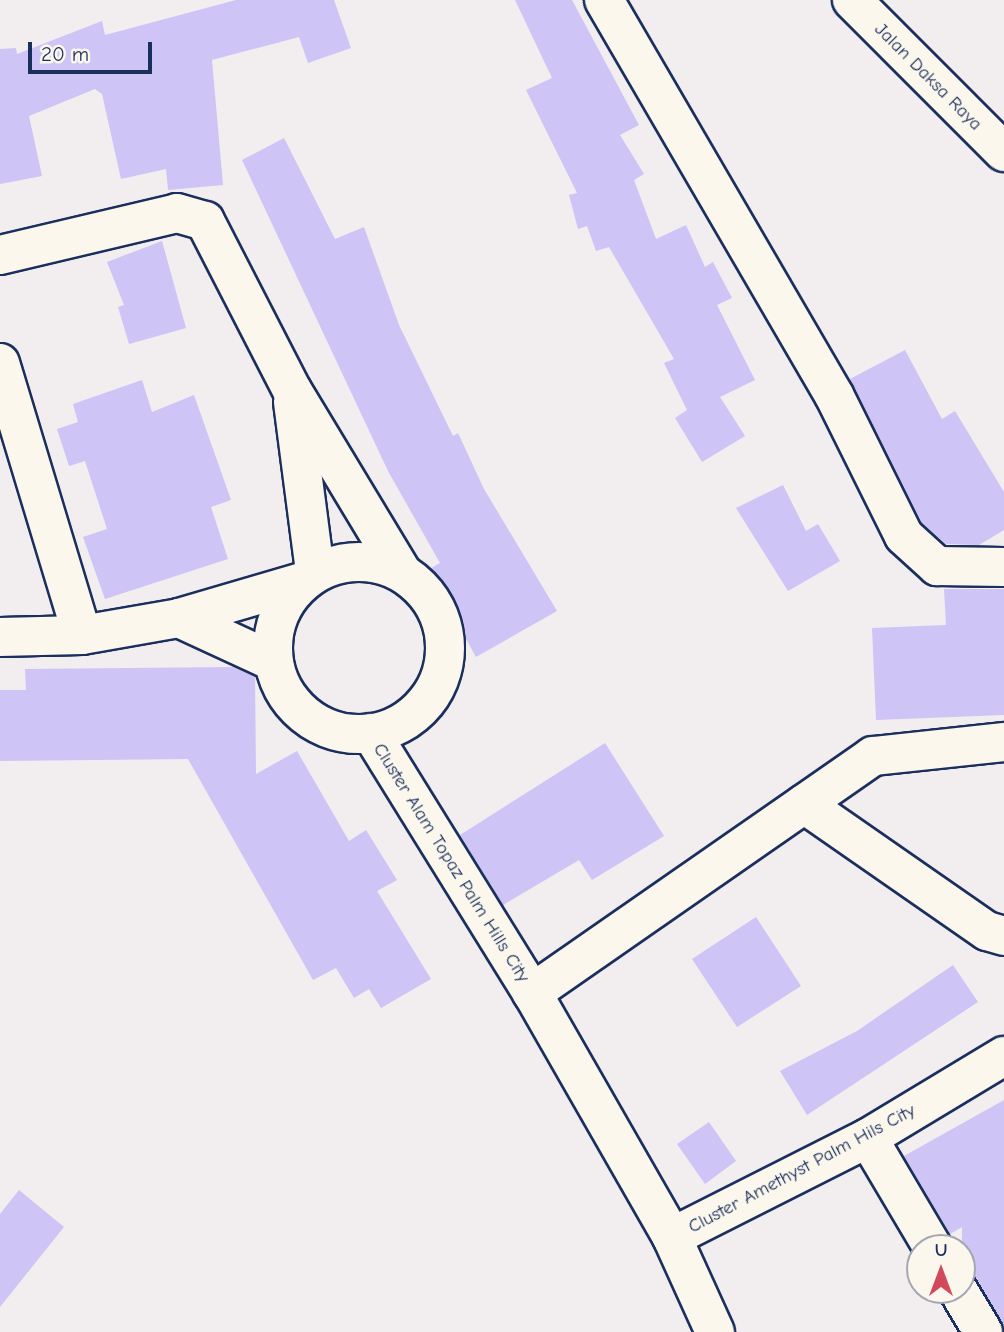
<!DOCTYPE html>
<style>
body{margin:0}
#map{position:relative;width:1004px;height:1332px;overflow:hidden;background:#f2edee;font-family:"Comic Neue",sans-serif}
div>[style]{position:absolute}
.building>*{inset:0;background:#cec4f6}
.roads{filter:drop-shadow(2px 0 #1b2f5e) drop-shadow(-2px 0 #1b2f5e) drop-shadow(0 2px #1b2f5e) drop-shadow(0 -2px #1b2f5e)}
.minor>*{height:38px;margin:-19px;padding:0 19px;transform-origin:19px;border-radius:19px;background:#fbf7ec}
.minor>.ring{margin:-19px;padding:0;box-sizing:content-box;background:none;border:38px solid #fbf7ec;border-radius:50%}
span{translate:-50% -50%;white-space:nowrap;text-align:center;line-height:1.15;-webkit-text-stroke:6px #fbf7ec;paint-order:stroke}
.street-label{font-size:19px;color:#1b2f5e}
.north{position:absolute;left:906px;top:1234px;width:70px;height:70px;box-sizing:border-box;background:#fbf7ec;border:2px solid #a1a7b3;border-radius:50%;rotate:0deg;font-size:19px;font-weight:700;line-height:28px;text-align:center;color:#1b2f5e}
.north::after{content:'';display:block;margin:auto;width:24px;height:32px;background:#d1495b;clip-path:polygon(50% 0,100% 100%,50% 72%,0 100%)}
.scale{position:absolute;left:28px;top:42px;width:124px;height:32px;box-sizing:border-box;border:4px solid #1b2f5e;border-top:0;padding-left:9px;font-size:21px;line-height:24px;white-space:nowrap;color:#1b2f5e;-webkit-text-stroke:5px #fbf7ec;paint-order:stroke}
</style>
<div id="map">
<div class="building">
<i style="clip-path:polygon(236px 0,334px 0,351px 48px,308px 63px,299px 37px,212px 60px,223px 185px,168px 190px,166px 169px,121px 179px,102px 94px,95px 89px,29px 116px,42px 176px,0 184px,0 49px,16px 48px,17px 54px,102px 21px,105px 35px)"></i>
<i style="clip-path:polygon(515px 0,572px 0,639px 125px,620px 135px,644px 174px,634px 180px,656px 239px,686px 225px,705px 267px,713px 262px,732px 298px,717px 305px,755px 380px,720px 397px,745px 436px,702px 462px,675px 418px,687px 410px,664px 363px,674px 359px,609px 247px,596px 251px,587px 226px,578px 229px,569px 195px,577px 193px,526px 90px,552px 78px)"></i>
<i style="clip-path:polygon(284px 138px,335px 239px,364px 227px,399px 325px,453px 436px,458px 433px,484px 489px,557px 611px,476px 657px,428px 570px,440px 563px,388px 471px,242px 160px)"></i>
<i style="clip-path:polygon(162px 241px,186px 328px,129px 344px,118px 307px,124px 305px,107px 262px)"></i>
<i style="clip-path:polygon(905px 350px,942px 419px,955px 411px,1004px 492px,1004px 530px,979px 545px,946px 544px,922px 523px,850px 379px)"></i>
<i style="clip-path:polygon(142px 380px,152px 412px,194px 395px,231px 500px,211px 507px,228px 559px,105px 599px,83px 537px,107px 529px,85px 461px,69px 466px,57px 429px,78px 422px,73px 404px)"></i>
<i style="clip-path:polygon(783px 485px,806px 531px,818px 524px,840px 561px,788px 591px,736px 508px)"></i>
<i style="clip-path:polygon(944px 589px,1004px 589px,1004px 715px,876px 720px,872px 628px,946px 625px)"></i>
<i style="clip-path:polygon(233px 667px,255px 677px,256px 774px,297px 751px,349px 841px,366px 830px,397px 880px,377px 891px,431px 979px,381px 1008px,369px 989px,354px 998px,336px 968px,313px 980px,188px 759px,0 761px,0 690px,26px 690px,25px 669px)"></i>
<i style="clip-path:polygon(605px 743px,664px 836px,592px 880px,579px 860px,503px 905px,460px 835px)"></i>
<i style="clip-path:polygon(756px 917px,801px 986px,737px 1027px,692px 959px)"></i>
<i style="clip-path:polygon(953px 965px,978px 1002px,807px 1115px,780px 1071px,857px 1031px)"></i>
<i style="clip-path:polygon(1004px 1100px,1004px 1328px,977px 1279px,962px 1269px,962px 1227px,950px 1234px,904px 1156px)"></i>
<i style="clip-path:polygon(709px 1122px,736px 1161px,705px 1184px,677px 1144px)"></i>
<i style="clip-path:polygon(19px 1190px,64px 1227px,0 1307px,0 1214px)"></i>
</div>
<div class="roads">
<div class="minor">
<i style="left:604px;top:0;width:457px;rotate:59.8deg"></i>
<i style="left:834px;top:395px;width:157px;rotate:63.6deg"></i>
<i style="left:904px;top:536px;width:45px;rotate:42.3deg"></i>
<i style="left:937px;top:566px;width:67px;rotate:0.9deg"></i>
<i style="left:852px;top:0;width:215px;rotate:45deg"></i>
<i style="left:0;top:255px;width:182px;rotate:-13.3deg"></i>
<i style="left:177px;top:213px;width:29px;rotate:16deg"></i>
<i style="left:205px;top:221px;width:190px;rotate:62.8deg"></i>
<i style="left:292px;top:390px;width:213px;rotate:58.9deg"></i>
<i style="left:0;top:363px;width:284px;rotate:73.2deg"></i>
<i style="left:293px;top:402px;width:171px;rotate:82.6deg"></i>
<i class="ring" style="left:273px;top:562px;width:134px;height:134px"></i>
<i style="left:179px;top:618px;width:102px;rotate:24.8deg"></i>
<i style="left:0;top:637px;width:82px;rotate:-1.4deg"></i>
<i style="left:82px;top:635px;width:98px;rotate:-9.9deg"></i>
<i style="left:179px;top:618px;width:128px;rotate:-16.3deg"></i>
<i style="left:371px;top:733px;width:306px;rotate:58.2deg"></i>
<i style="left:804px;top:804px;width:223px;rotate:34.8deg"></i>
<i style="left:987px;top:931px;width:18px;rotate:16deg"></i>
<i style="left:868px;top:1138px;width:128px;rotate:59.4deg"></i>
<i style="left:672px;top:1237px;width:220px;rotate:-26.8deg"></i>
<i style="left:868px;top:1138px;width:159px;rotate:-31.1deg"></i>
<i style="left:958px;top:1290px;width:49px;rotate:59.2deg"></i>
<i style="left:715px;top:1332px;width:104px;rotate:-114.4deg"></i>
<i style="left:672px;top:1237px;width:281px;rotate:-119.8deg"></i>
<i style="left:532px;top:993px;width:415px;rotate:-34.8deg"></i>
<i style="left:873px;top:756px;width:132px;rotate:-6.1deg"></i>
</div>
</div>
<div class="street-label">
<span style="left:928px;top:77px;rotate:45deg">Jalan Daksa Raya</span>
<span style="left:451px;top:863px;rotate:58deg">Cluster Alam Topaz Palm Hills City</span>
<span style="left:802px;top:1169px;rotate:-28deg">Cluster Amethyst Palm Hils City</span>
</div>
<div class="north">U</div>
<div class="scale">20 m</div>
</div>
